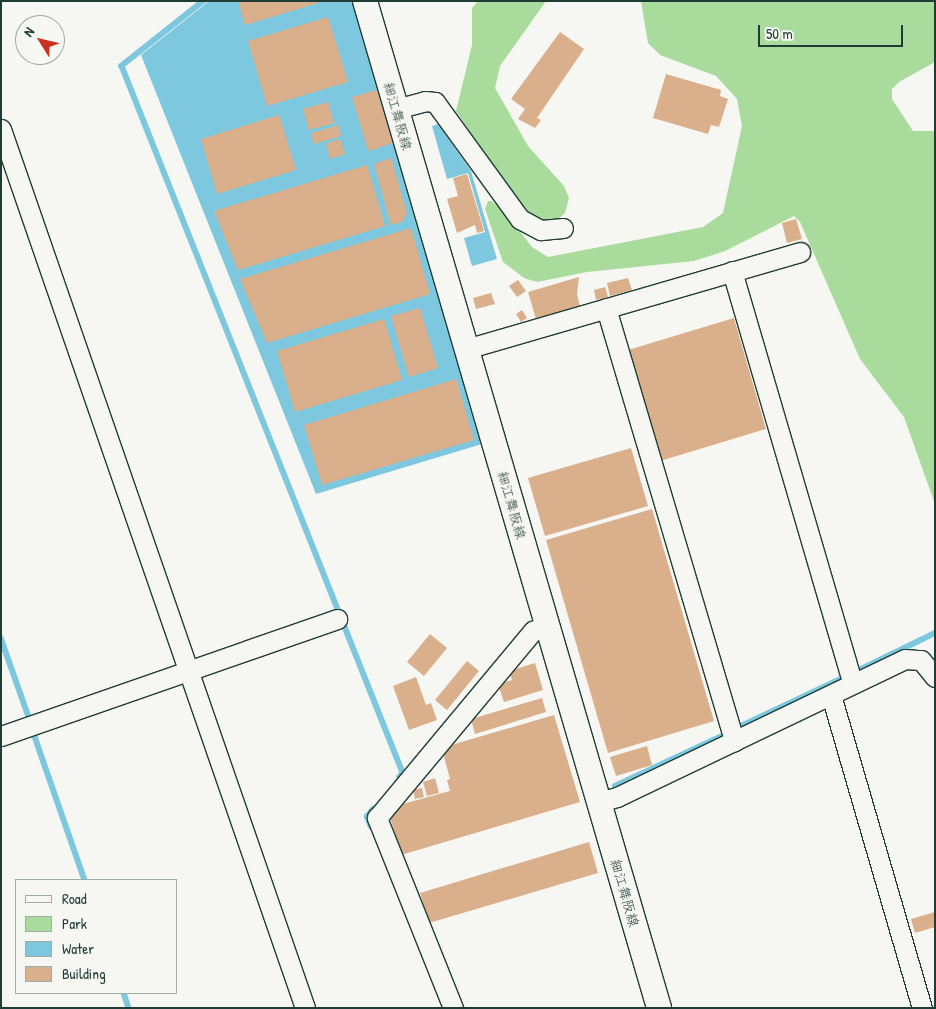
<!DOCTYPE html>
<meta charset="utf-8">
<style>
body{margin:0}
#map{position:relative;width:936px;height:1009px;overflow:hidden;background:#f6f6f2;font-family:"Patrick Hand","Klee One",sans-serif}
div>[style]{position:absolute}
.green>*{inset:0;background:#a9db9d}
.water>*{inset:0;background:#7ec8df}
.stream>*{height:5.5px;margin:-2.75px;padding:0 2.75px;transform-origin:2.75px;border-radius:2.75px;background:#7ec8df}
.building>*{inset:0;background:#daaf8b}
.roads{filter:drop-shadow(1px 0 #1f3d34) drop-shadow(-1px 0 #1f3d34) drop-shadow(0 1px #1f3d34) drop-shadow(0 -1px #1f3d34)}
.minor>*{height:19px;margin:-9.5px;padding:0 9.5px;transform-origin:9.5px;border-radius:9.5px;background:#f6f6f2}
.major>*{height:24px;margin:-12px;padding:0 12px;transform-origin:12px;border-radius:12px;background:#f6f6f2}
span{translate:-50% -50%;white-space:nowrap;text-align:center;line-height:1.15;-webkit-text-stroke:4px #f6f6f2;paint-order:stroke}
.street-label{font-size:14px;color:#1f3d34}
.frame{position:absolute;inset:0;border:2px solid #1f3d34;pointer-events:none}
.legend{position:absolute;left:15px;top:879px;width:162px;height:115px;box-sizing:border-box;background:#f6f6f2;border:1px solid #a0aca6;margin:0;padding:6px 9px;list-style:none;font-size:15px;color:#1f3d34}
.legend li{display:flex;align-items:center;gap:10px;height:25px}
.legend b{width:25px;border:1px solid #a0aca6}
.north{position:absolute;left:15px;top:15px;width:50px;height:50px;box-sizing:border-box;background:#f6f6f2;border:1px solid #a0aca6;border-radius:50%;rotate:306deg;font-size:14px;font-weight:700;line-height:20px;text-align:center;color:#1f3d34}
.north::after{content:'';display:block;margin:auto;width:18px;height:22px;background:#c8321e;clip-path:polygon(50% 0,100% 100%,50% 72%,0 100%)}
.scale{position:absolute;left:758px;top:25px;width:145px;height:22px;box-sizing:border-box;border:2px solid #1f3d34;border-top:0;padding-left:6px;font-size:15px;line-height:18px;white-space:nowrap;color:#1f3d34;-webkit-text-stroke:4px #f6f6f2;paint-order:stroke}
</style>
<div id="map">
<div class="green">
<i style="clip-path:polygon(478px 1px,546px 1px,500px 66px,495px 88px,528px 146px,564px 186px,569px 198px,565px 213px,555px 222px,542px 222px,525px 214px,456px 111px,472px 45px,472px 8px)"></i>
<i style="clip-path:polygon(641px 1px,935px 1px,935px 62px,899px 82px,892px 89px,892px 99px,913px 131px,935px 131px,935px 504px,904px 417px,860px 359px,800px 222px,794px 216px,725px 251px,694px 261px,587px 272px,537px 282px,524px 278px,503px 262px,485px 209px,488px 201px,492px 201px,507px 215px,532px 247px,548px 257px,703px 227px,723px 213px,742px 126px,737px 99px,716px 76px,660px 55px,648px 43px)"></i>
</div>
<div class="water">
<i style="clip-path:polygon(209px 1px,353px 1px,482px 444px,316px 494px,141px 55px)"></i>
<i style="clip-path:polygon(438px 124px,471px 171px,497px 259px,472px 266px,464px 238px,485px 232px,468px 173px,447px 179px,432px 126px)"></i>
</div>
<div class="stream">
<i style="left:204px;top:1px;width:105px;rotate:141.6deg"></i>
<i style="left:122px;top:66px;width:761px;rotate:68.32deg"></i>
<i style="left:403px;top:773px;width:5px;rotate:127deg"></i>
<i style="left:1px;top:638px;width:87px;rotate:70.5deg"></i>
<i style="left:857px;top:671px;width:87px;rotate:-26deg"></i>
<i style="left:737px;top:728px;width:117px;rotate:-25.3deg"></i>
<i style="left:33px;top:731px;width:158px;rotate:70.8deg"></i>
<i style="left:615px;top:786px;width:120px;rotate:-25.1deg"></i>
<i style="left:371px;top:827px;width:11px;rotate:-112deg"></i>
<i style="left:367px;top:817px;width:10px;rotate:-53deg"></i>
<i style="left:124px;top:993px;width:16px;rotate:72deg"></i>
</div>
<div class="building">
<i style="clip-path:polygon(238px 1px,321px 1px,321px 2px,245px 25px)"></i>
<i style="clip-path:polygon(328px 17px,348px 82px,267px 106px,248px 41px)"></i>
<i style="clip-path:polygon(560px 32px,584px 49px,537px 118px,541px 120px,535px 128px,518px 119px,525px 109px,511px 99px)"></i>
<i style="clip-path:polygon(666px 74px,721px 90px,720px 96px,728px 99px,719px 127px,711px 125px,708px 134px,653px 118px)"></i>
<i style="clip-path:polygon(377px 90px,393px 143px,368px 151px,352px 97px)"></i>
<i style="clip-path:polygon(328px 102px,334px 123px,309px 130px,303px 109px)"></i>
<i style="clip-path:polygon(279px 115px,296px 170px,217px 194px,201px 139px)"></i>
<i style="clip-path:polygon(338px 125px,341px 136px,314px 144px,311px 133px)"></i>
<i style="clip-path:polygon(340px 139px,345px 154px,330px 159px,326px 144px)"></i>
<i style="clip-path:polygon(391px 158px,407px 213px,402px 222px,391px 225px,374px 164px)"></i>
<i style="clip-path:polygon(367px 165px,385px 226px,238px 270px,214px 211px)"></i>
<i style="clip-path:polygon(467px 174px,484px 231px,477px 233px,475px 225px,457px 233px,447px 199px,458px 196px,453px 178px)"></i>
<i style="clip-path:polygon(796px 219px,802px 239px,787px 243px,782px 223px)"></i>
<i style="clip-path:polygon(411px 228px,430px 294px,267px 343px,240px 279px)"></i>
<i style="clip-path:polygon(579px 277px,577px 294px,580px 306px,536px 319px,528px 292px)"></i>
<i style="clip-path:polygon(628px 278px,632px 290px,610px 296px,607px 283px)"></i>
<i style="clip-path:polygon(518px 280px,526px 291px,517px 297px,509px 286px)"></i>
<i style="clip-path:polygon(605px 287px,608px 297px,596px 300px,594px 290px)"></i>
<i style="clip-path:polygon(491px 293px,495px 304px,476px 309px,473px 298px)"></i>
<i style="clip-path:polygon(420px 308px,438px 368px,409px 377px,391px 316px)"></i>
<i style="clip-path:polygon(522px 310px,527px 318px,521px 322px,516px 314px)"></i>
<i style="clip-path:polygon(734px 318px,766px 429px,660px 461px,628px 350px)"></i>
<i style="clip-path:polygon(384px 319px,402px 380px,295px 412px,277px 351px)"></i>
<i style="clip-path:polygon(456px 379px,474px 440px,322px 485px,304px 425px)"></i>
<i style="clip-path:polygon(631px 448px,648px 506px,545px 536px,528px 478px)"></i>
<i style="clip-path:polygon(652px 509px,714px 721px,608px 753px,546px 540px)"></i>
<i style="clip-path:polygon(430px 634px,447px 648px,424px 676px,407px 662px)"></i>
<i style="clip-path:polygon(467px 661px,479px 671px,447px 710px,435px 700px)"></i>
<i style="clip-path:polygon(535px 663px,543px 690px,504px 702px,498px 684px,512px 680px,509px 671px)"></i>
<i style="clip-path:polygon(416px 677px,426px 705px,431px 703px,437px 720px,409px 730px,393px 686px)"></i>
<i style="clip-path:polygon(542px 698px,546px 712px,475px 734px,471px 719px)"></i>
<i style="clip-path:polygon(554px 715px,580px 802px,401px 855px,390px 817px,399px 805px,450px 791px,447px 780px,450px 779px,443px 753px,448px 746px)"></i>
<i style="clip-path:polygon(647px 746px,652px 765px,616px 776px,610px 757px)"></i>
<i style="clip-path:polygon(435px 778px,439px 793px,427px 796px,423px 782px)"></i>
<i style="clip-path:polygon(422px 788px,424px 797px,415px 799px,413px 790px)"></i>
<i style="clip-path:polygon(589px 842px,598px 873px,429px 923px,420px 893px)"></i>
<i style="clip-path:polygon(935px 912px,935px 927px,915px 933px,911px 919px)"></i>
</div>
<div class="roads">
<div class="minor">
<i style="left:396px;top:109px;width:30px;rotate:-15deg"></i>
<i style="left:425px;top:101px;width:10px;rotate:6deg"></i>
<i style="left:435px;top:102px;width:145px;rotate:54deg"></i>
<i style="left:520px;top:219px;width:24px;rotate:28deg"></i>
<i style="left:541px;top:230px;width:22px;rotate:-5deg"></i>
<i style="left:1px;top:129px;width:930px;rotate:70.92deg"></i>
<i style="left:732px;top:271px;width:430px;rotate:73.7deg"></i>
<i style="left:606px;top:308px;width:452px;rotate:73.5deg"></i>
<i style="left:466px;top:349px;width:348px;rotate:-16.2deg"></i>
<i style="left:831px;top:695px;width:326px;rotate:73.8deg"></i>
<i style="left:1px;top:736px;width:356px;rotate:-19.2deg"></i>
<i style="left:599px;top:802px;width:19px;rotate:-16deg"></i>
<i style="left:617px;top:797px;width:319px;rotate:-25.6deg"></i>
<i style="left:905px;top:659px;width:16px;rotate:4deg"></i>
<i style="left:921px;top:660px;width:22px;rotate:51deg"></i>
<i style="left:453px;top:1008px;width:205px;rotate:-111.8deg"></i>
<i style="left:377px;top:818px;width:244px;rotate:-50.2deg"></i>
<i style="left:533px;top:631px;width:15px;rotate:-20deg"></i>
</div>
<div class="major">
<i style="left:365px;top:1px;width:1049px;rotate:73.72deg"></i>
</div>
</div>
<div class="street-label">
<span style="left:398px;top:116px;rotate:74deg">細江舞阪線</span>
<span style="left:512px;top:505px;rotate:74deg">細江舞阪線</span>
<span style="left:625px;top:893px;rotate:74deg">細江舞阪線</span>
</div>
<div class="frame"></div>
<ul class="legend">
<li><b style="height:6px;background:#f6f6f2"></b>Road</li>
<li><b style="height:14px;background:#a9db9d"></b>Park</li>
<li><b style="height:14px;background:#7ec8df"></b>Water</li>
<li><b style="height:14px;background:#daaf8b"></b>Building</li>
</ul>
<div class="north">N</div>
<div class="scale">50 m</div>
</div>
